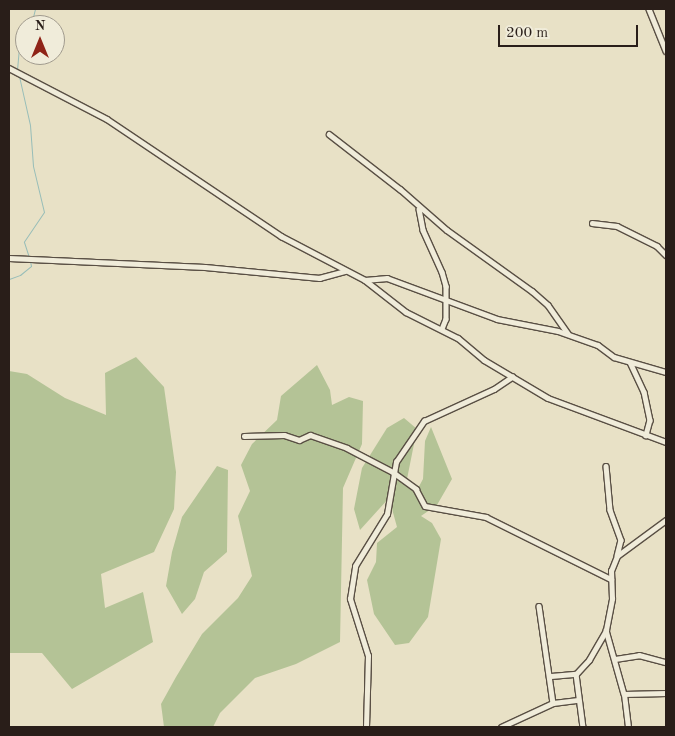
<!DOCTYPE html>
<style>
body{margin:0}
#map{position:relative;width:675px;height:736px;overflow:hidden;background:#e8e1c6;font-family:"Old Standard TT",serif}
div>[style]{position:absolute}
.green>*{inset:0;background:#b4c396}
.stream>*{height:1px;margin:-0.5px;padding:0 0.5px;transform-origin:0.5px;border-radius:0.5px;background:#97bdb8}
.roads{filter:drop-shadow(1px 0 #594f44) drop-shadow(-1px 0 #594f44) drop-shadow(0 1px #594f44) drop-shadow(0 -1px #594f44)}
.street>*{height:4.5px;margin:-2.25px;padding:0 2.25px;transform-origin:2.25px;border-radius:2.25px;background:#f0ecda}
span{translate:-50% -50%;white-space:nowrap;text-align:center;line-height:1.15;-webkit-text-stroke:4px #f0ecda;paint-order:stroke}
.frame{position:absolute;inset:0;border:10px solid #291e19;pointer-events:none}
.north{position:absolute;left:15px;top:15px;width:50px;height:50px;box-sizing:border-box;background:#f0ecda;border:1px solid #a09a8d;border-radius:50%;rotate:0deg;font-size:14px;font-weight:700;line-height:20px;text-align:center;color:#291e19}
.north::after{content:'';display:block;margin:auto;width:18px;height:22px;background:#8f2418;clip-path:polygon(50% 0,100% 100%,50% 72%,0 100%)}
.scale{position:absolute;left:498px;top:25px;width:140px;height:22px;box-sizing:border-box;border:2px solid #291e19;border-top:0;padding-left:6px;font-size:15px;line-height:18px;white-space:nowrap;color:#291e19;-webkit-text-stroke:4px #f0ecda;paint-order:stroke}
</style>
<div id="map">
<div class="green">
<i style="clip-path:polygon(136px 357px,164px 387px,176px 472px,174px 509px,154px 552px,101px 574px,105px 608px,143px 592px,153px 642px,72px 689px,42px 653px,9px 653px,9px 371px,27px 374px,65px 398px,106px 415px,105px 373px)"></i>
<i style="clip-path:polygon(317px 365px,330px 390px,332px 405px,349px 397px,363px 401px,362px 444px,343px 488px,340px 642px,296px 664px,255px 678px,220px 713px,213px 727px,164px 727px,161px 704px,176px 677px,202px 634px,238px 598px,252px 576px,238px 516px,250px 491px,241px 465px,252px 444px,277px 420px,281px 396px)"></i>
<i style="clip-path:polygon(404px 418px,417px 429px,407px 479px,416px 492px,423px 479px,425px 441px,431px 427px,452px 479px,437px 505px,421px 516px,432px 523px,441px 539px,428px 617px,409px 643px,395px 645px,374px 614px,367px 580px,376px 562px,377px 543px,397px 527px,389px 498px,360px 530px,354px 509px,362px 468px,387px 428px)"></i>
<i style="clip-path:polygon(217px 466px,228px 470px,227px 552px,204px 572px,195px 599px,182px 614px,166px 586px,172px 552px,182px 517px)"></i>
</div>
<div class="stream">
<i style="left:31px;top:25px;width:16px;rotate:-76deg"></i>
<i style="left:17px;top:70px;width:25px;rotate:-85deg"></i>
<i style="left:19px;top:45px;width:10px;rotate:-53deg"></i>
<i style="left:19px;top:76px;width:50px;rotate:77.3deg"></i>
<i style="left:30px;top:125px;width:41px;rotate:85.8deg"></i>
<i style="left:33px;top:166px;width:47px;rotate:76.6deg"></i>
<i style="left:44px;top:212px;width:36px;rotate:124deg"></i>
<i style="left:24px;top:242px;width:16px;rotate:72deg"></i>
<i style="left:9px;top:279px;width:12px;rotate:-20deg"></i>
<i style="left:20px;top:275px;width:14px;rotate:-39deg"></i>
<i style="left:31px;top:266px;width:5px;rotate:-101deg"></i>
</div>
<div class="roads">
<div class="street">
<i style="left:649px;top:9px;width:45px;rotate:68deg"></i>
<i style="left:9px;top:68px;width:110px;rotate:27.5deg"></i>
<i style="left:107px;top:119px;width:210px;rotate:33.9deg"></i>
<i style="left:281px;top:236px;width:95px;rotate:27.6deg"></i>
<i style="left:365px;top:280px;width:52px;rotate:38deg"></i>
<i style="left:406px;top:312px;width:58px;rotate:26.6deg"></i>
<i style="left:458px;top:338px;width:34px;rotate:40deg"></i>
<i style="left:484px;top:360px;width:74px;rotate:30.7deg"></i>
<i style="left:548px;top:398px;width:126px;rotate:20.4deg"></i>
<i style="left:329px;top:134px;width:90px;rotate:37.8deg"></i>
<i style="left:400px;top:189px;width:62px;rotate:41.1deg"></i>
<i style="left:447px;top:230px;width:105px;rotate:35.7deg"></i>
<i style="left:532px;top:291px;width:21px;rotate:41deg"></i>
<i style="left:548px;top:305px;width:35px;rotate:55deg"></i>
<i style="left:419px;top:209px;width:21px;rotate:79deg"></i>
<i style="left:423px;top:230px;width:46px;rotate:65.7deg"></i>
<i style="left:442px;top:272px;width:15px;rotate:74deg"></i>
<i style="left:446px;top:286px;width:33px;rotate:90deg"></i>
<i style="left:446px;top:319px;width:11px;rotate:112deg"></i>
<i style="left:592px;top:223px;width:25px;rotate:7deg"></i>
<i style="left:617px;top:226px;width:45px;rotate:26.6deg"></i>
<i style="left:657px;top:246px;width:13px;rotate:45deg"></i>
<i style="left:9px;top:258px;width:196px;rotate:2.6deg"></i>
<i style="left:205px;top:267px;width:115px;rotate:5.5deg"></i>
<i style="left:319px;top:278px;width:27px;rotate:-15deg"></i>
<i style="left:365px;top:280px;width:22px;rotate:-5deg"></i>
<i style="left:387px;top:278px;width:117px;rotate:20.4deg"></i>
<i style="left:497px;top:319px;width:62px;rotate:11.1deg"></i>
<i style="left:558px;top:331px;width:42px;rotate:19.3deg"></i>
<i style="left:598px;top:345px;width:20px;rotate:37deg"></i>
<i style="left:614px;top:357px;width:54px;rotate:16.1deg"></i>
<i style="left:630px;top:362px;width:33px;rotate:65deg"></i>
<i style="left:644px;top:392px;width:29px;rotate:78deg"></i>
<i style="left:650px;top:420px;width:16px;rotate:105deg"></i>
<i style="left:244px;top:436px;width:40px;rotate:-1.4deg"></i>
<i style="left:284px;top:435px;width:16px;rotate:18deg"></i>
<i style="left:299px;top:440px;width:12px;rotate:-24deg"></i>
<i style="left:310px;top:435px;width:39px;rotate:19deg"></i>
<i style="left:347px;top:448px;width:52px;rotate:27.6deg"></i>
<i style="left:393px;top:472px;width:29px;rotate:36deg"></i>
<i style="left:416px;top:489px;width:19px;rotate:62deg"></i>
<i style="left:425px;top:506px;width:62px;rotate:10.2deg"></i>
<i style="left:486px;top:517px;width:140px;rotate:26.4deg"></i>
<i style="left:606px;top:466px;width:44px;rotate:84.8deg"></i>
<i style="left:610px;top:510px;width:32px;rotate:70deg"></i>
<i style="left:621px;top:540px;width:16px;rotate:104deg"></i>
<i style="left:539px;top:606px;width:98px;rotate:81.8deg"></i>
<i style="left:606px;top:630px;width:66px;rotate:74.3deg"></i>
<i style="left:615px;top:659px;width:24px;rotate:-9deg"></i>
<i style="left:639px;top:655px;width:28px;rotate:15deg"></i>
<i style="left:576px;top:674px;width:53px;rotate:82.5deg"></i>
<i style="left:551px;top:676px;width:25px;rotate:-5deg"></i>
<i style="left:576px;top:674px;width:19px;rotate:-47deg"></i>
<i style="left:589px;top:660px;width:34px;rotate:-60deg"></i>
<i style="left:606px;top:630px;width:32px;rotate:-79deg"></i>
<i style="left:612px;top:599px;width:28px;rotate:-92deg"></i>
<i style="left:611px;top:571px;width:16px;rotate:-68deg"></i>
<i style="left:617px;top:556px;width:61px;rotate:-36.3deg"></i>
<i style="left:366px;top:727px;width:71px;rotate:-88.4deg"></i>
<i style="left:368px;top:656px;width:60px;rotate:-107.5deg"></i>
<i style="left:350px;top:599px;width:33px;rotate:-81deg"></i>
<i style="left:355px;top:566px;width:61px;rotate:-58.4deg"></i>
<i style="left:387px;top:514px;width:53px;rotate:-80.2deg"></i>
<i style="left:396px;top:462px;width:50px;rotate:-55.7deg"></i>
<i style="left:424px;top:421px;width:77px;rotate:-24.6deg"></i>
<i style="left:494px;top:389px;width:22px;rotate:-34deg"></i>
<i style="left:501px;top:727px;width:57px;rotate:-24.8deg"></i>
<i style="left:553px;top:703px;width:25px;rotate:-7deg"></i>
<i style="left:628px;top:727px;width:33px;rotate:-97deg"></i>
<i style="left:624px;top:694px;width:42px;rotate:-1.4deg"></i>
</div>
</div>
<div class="frame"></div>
<div class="north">N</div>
<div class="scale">200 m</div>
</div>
